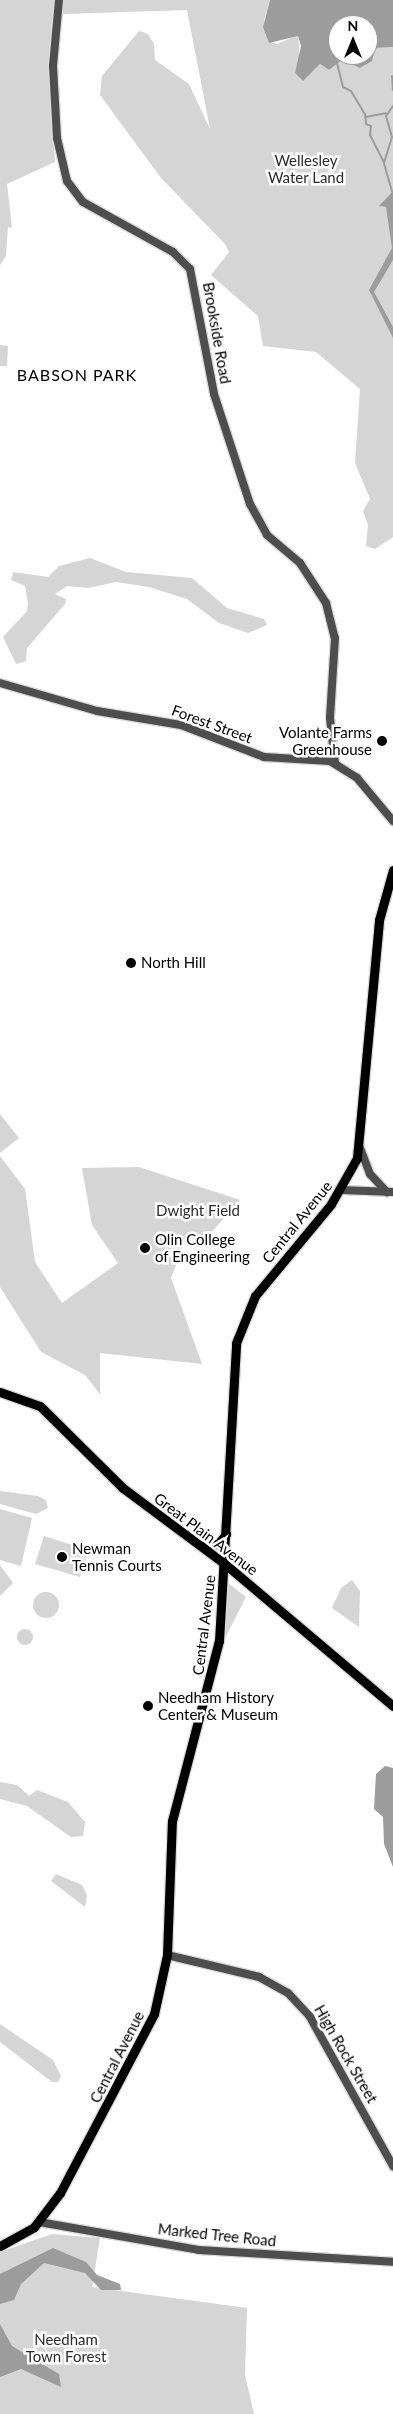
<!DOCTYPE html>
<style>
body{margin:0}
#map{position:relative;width:393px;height:2414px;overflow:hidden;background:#fff;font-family:Lato,sans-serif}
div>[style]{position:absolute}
.green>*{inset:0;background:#d5d5d5}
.round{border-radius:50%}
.water>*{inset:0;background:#9c9c9c}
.stream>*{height:2px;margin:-1px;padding:0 1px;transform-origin:1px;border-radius:1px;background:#9c9c9c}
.roads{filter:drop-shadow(1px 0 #dbdbdb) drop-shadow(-1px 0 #dbdbdb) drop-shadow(0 1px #dbdbdb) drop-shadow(0 -1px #dbdbdb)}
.minor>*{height:8px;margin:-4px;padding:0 4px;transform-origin:4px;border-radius:4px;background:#4e4e4e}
.major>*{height:9px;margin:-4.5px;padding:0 4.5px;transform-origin:4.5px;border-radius:4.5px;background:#000}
.dots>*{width:14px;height:14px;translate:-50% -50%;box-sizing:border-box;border:2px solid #fff;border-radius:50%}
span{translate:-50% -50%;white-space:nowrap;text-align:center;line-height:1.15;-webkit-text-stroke:5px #fff;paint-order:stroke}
.park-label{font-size:15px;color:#2c2c2c}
.street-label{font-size:15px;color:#000}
.poi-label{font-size:15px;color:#000}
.right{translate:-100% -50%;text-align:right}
.left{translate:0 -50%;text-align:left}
.neighbourhood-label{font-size:16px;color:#000;letter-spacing:1px}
.north{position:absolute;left:328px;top:15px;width:50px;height:50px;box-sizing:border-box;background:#fff;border:1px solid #999;border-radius:50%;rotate:0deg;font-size:14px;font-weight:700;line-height:20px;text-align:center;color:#000}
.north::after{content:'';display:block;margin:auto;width:18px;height:22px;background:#000;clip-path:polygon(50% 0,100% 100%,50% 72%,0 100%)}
</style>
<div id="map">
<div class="green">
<i style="clip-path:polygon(0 0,56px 0,49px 58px,55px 162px,7px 184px,12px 228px,8px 227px,6px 256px,0 265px)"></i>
<i style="clip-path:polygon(63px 0,270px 0,264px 20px,268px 41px,277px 44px,298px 35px,300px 61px,295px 73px,302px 80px,320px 64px,329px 70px,342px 60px,362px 67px,373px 59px,376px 48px,393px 47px,393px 537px,375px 549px,366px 546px,368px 525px,363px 511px,370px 499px,355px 463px,360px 389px,316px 352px,263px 346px,258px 316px,211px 275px,229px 252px,225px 244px,161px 178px,100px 95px,102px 76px,139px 31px,148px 34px,154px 44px,155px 60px,189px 84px,210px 129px,187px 10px,63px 14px)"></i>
<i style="clip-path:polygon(0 345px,8px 346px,7px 366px,0 366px)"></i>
<i style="clip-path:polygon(90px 558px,126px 572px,192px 578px,227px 608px,264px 619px,267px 625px,248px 633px,219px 623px,187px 599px,149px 587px,116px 582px,88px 588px,67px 586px,55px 594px,66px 599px,65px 604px,27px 648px,26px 661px,16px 664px,3px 637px,27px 611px,28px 603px,25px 586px,11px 580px,13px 572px,48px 577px,59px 566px)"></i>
<i style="clip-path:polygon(0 1114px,19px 1138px,0 1153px)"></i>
<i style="clip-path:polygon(0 1156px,25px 1189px,35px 1262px,62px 1303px,118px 1263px,92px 1225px,82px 1168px,139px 1167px,240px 1200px,203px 1242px,188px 1233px,171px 1278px,202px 1364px,100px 1353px,100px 1394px,85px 1375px,41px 1352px,0 1287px)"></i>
<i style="clip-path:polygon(0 1491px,38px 1496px,46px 1500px,48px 1508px,36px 1514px,0 1504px)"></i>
<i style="clip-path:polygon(0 1509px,32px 1518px,21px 1566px,0 1560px)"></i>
<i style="clip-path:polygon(44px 1536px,88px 1550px,80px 1577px,35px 1564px)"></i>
<i style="clip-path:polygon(0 1565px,13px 1583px,0 1596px)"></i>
<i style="clip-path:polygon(352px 1580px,360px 1591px,359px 1627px,332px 1608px,341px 1588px)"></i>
<i style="clip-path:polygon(228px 1583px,246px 1597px,224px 1640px)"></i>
<i class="round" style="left:33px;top:1592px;width:26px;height:26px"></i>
<i class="round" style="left:17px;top:1629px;width:16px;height:16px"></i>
<i style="clip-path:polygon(0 1782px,17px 1785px,29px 1796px,37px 1790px,68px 1802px,85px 1822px,83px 1836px,71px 1837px,27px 1806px,0 1799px)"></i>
<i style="clip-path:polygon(56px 1874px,82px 1885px,87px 1895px,85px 1907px,51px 1881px)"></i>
<i style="clip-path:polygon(0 2024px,53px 2060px,61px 2076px,58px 2082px,52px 2082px,0 2042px)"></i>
<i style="clip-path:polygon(52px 2234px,100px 2238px,92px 2287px,247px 2308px,245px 2375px,254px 2414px,0 2414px,0 2252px)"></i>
</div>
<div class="water">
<i style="clip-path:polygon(evenodd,270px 0,393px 0,393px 47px,376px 48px,372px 61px,360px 68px,342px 60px,329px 70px,320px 64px,303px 81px,295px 73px,301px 46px,298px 36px,269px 43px,263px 27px,270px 0,338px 25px,368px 25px,368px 55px,338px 55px,338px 25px)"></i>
<i style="clip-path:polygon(393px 191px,393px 260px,374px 292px,393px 327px,393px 338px,369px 290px,392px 248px,386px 207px,379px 206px)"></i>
<i style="clip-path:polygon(385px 1766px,393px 1768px,393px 1867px,384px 1844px,383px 1817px,374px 1809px,376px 1774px)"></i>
<i style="clip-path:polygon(53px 2248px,86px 2262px,97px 2275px,120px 2284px,121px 2290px,101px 2290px,85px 2273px,44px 2263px,21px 2284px,14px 2300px,0 2304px,0 2274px)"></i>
<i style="clip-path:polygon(0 2324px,12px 2346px,59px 2374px,61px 2387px,21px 2369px,0 2377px)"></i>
</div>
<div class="stream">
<i style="left:337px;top:63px;width:25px;rotate:76deg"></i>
<i style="left:343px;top:87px;width:9px;rotate:27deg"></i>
<i style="left:351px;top:91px;width:27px;rotate:59deg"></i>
<i style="left:365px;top:114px;width:10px;rotate:84deg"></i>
<i style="left:366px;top:124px;width:5px;rotate:22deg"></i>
<i style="left:371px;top:126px;width:9px;rotate:96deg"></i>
<i style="left:370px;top:135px;width:28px;rotate:63deg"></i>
<i style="left:383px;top:160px;width:33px;rotate:74deg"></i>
<i style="left:392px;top:76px;width:14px;rotate:86deg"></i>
<i style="left:366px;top:117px;width:20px;rotate:-11deg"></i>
<i style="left:384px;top:163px;width:27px;rotate:-73deg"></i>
<i style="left:392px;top:137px;width:22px;rotate:-106deg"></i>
<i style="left:386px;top:116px;width:12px;rotate:-55deg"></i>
</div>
<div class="roads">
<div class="minor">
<i style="left:59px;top:0;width:66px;rotate:95.2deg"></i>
<i style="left:53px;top:66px;width:72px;rotate:86.8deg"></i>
<i style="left:57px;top:138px;width:44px;rotate:76.9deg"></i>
<i style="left:67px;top:181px;width:26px;rotate:53deg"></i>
<i style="left:83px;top:202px;width:103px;rotate:29.1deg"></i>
<i style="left:173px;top:252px;width:24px;rotate:45deg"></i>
<i style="left:190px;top:269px;width:127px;rotate:79.1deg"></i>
<i style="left:214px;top:394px;width:116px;rotate:71.9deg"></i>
<i style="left:250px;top:504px;width:35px;rotate:61deg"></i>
<i style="left:267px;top:535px;width:43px;rotate:40.3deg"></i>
<i style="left:300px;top:563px;width:48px;rotate:57deg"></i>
<i style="left:326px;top:603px;width:36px;rotate:76deg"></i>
<i style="left:335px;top:638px;width:80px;rotate:93.6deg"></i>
<i style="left:330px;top:718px;width:45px;rotate:83.7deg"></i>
<i style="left:0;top:683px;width:101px;rotate:16.1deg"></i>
<i style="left:97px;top:711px;width:85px;rotate:9.5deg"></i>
<i style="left:181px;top:725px;width:89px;rotate:21.1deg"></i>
<i style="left:264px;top:757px;width:66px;rotate:3.5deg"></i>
<i style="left:330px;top:761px;width:32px;rotate:32deg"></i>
<i style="left:357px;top:778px;width:56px;rotate:50.1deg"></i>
<i style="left:360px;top:1148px;width:28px;rotate:69deg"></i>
<i style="left:370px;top:1174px;width:25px;rotate:47deg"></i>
<i style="left:341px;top:1190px;width:52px;rotate:2.2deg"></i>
<i style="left:167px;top:1955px;width:95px;rotate:13.4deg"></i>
<i style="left:259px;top:1977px;width:33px;rotate:29deg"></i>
<i style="left:288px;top:1993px;width:33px;rotate:47deg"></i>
<i style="left:310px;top:2017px;width:171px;rotate:60.9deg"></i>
<i style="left:39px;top:2222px;width:162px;rotate:9.9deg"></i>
<i style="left:199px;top:2250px;width:194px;rotate:3.5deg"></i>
</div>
<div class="major">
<i style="left:0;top:1392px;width:42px;rotate:19.3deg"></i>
<i style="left:40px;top:1406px;width:117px;rotate:44.7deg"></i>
<i style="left:123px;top:1488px;width:127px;rotate:36.7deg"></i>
<i style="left:225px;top:1564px;width:220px;rotate:40.2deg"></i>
<i style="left:200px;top:1545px;width:18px;rotate:-3deg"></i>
<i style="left:218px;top:1544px;width:13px;rotate:-51deg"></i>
<i style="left:0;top:2246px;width:39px;rotate:-29deg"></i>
<i style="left:34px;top:2227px;width:43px;rotate:-52.6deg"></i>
<i style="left:60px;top:2193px;width:202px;rotate:-62.3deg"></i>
<i style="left:154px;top:2014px;width:60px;rotate:-77.6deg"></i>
<i style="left:167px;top:1955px;width:134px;rotate:-87.9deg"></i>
<i style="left:172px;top:1821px;width:186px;rotate:-75.4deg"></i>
<i style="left:219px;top:1641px;width:298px;rotate:-86.7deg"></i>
<i style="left:236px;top:1343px;width:51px;rotate:-68deg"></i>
<i style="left:255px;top:1296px;width:119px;rotate:-50.4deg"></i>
<i style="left:331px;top:1204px;width:53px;rotate:-60.5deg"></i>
<i style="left:357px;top:1158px;width:239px;rotate:-84.7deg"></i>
<i style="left:379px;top:920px;width:52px;rotate:-74.4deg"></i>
</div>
</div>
<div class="dots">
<i style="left:382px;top:741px;background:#000"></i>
<i style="left:131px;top:963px;background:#000"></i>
<i style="left:145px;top:1248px;background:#000"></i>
<i style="left:62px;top:1557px;background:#000"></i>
<i style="left:148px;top:1706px;background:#000"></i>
</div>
<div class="park-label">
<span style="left:306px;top:169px">Wellesley<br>Water Land</span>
<span style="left:198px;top:1211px">Dwight Field</span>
<span style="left:66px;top:2348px">Needham<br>Town Forest</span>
</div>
<div class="street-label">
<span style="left:217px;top:333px;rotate:80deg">Brookside Road</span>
<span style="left:212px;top:724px;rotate:20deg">Forest Street</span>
<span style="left:297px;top:1222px;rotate:-51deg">Central Avenue</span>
<span style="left:206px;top:1534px;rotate:37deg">Great Plain Avenue</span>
<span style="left:204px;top:1625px;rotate:-83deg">Central Avenue</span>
<span style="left:346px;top:2054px;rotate:60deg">High Rock Street</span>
<span style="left:117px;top:2057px;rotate:-63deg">Central Avenue</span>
<span style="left:217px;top:2235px;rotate:6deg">Marked Tree Road</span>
</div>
<div class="poi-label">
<span class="right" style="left:372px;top:741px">Volante Farms<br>Greenhouse</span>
<span class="left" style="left:141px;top:963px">North Hill</span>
<span class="left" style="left:155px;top:1248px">Olin College<br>of Engineering</span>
<span class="left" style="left:72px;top:1557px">Newman<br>Tennis Courts</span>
<span class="left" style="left:158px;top:1706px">Needham History<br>Center &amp; Museum</span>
</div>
<div class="neighbourhood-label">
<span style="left:77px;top:375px">BABSON PARK</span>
</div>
<div class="north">N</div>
</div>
